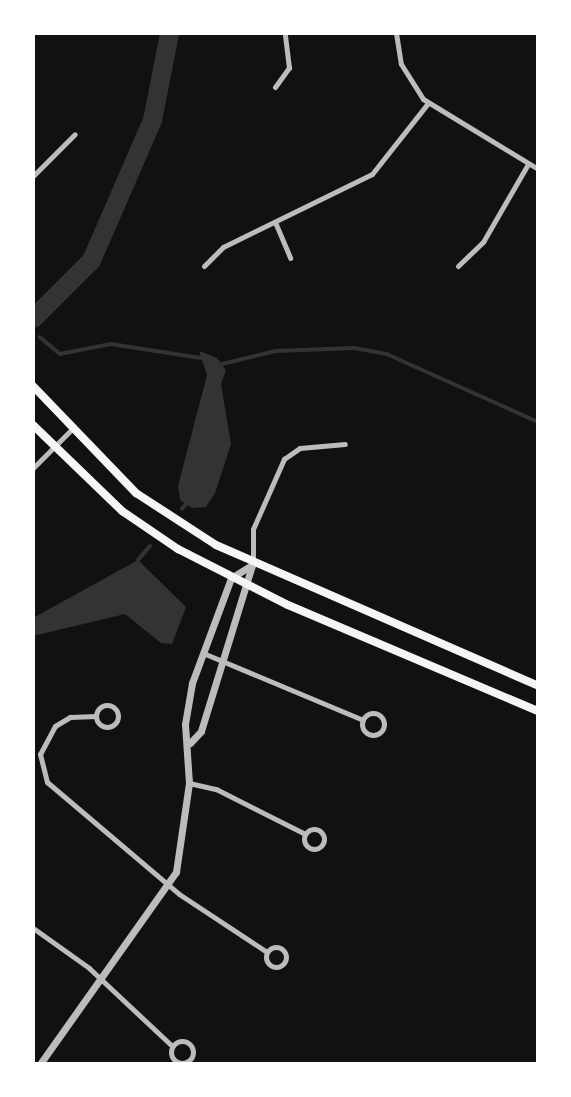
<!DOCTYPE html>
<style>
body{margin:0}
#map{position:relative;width:571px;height:1097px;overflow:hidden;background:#111;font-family:"IBM Plex Serif",serif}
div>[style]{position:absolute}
.water>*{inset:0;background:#333}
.stream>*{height:3.5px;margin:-1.75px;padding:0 1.75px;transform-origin:1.75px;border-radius:1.75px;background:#333}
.river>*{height:19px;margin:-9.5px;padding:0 9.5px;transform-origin:9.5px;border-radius:9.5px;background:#333}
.minor>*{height:5px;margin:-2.5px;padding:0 2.5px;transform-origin:2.5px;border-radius:2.5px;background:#bcbcbc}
.minor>.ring{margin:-2.5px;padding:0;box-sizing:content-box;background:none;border:5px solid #bcbcbc;border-radius:50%}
.tertiary>*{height:7px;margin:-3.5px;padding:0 3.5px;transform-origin:3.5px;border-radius:3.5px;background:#bcbcbc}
.secondary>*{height:8px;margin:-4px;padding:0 4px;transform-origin:4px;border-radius:4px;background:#f5f5f5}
span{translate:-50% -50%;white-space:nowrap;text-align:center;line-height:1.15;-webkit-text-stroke:5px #fff;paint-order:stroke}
.frame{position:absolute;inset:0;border:35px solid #fff;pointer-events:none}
</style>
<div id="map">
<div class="water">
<i style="clip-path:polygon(199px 351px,217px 358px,226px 370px,221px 384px,231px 444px,215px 493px,206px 507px,192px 508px,180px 500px,178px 486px,207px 375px)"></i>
<i style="clip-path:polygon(138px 560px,186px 607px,172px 644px,161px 643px,125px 614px,33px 636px,33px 618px)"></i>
</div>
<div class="stream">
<i style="left:40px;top:337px;width:26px;rotate:40deg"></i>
<i style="left:60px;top:354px;width:52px;rotate:-11.1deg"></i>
<i style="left:111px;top:344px;width:91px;rotate:8.8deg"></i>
<i style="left:222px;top:364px;width:56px;rotate:-13.5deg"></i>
<i style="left:276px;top:351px;width:79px;rotate:-2.2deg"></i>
<i style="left:355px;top:348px;width:33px;rotate:11deg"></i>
<i style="left:387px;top:354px;width:166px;rotate:24.2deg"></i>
<i style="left:182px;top:509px;width:6px;rotate:-51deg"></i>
<i style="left:138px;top:560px;width:18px;rotate:-49deg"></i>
</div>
<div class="river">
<i style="left:33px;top:318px;width:82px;rotate:-45deg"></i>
<i style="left:91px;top:260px;width:153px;rotate:-66.5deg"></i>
<i style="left:152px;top:120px;width:89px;rotate:-78.9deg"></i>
</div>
<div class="minor">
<i style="left:396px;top:33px;width:31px;rotate:81deg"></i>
<i style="left:401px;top:64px;width:41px;rotate:57.8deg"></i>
<i style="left:423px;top:99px;width:135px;rotate:31.3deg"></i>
<i style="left:275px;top:87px;width:24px;rotate:-54deg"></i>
<i style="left:289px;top:68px;width:35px;rotate:-97deg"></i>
<i style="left:33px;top:176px;width:59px;rotate:-45deg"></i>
<i style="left:275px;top:222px;width:39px;rotate:67deg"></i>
<i style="left:204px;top:266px;width:27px;rotate:-45deg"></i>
<i style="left:223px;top:247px;width:166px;rotate:-26.1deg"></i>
<i style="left:372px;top:174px;width:90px;rotate:-51.7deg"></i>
<i style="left:458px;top:266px;width:35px;rotate:-44deg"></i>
<i style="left:483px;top:242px;width:90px;rotate:-60deg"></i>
<i style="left:33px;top:468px;width:54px;rotate:-45deg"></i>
<i style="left:253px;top:562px;width:33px;rotate:-90deg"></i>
<i style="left:253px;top:529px;width:77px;rotate:-66.1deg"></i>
<i style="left:284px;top:459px;width:19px;rotate:-35deg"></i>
<i style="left:300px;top:448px;width:45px;rotate:-5.1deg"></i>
<i style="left:203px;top:653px;width:173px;rotate:22.7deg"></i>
<i class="ring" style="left:96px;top:705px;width:17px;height:17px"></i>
<i class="ring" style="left:362px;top:713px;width:17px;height:17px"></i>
<i style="left:96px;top:716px;width:26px;rotate:178deg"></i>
<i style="left:70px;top:717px;width:17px;rotate:149deg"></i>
<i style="left:55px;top:726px;width:32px;rotate:118deg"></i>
<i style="left:40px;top:754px;width:29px;rotate:76deg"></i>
<i style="left:47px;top:782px;width:173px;rotate:40.3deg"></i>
<i style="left:179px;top:894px;width:105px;rotate:33.4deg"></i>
<i style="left:189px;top:783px;width:28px;rotate:13deg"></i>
<i style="left:216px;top:789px;width:100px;rotate:26.8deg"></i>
<i class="ring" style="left:304px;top:829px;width:15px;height:15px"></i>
<i style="left:33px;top:928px;width:69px;rotate:35.5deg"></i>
<i style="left:89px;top:968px;width:114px;rotate:43.2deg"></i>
<i class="ring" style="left:266px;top:947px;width:15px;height:15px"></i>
<i class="ring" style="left:171px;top:1041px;width:17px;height:17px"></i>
</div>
<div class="tertiary">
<i style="left:190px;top:743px;width:16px;rotate:-47deg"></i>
<i style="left:201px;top:731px;width:174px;rotate:-72.9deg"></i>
<i style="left:40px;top:1064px;width:235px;rotate:-54.7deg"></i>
<i style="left:176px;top:872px;width:90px;rotate:-81.7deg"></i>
<i style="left:189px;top:783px;width:59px;rotate:-93.9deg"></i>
<i style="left:185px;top:724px;width:42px;rotate:-80.3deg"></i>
<i style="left:192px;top:683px;width:112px;rotate:-69.6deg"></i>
<i style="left:231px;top:578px;width:25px;rotate:-32deg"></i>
</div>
<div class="secondary">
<i style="left:33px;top:386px;width:149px;rotate:46.1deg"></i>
<i style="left:136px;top:493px;width:95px;rotate:33deg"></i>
<i style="left:216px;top:545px;width:352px;rotate:23.6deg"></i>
<i style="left:33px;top:425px;width:124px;rotate:44deg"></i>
<i style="left:122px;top:511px;width:68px;rotate:34.2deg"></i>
<i style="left:178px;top:549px;width:123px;rotate:27deg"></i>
<i style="left:288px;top:605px;width:272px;rotate:23deg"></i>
</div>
<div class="frame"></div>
</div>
